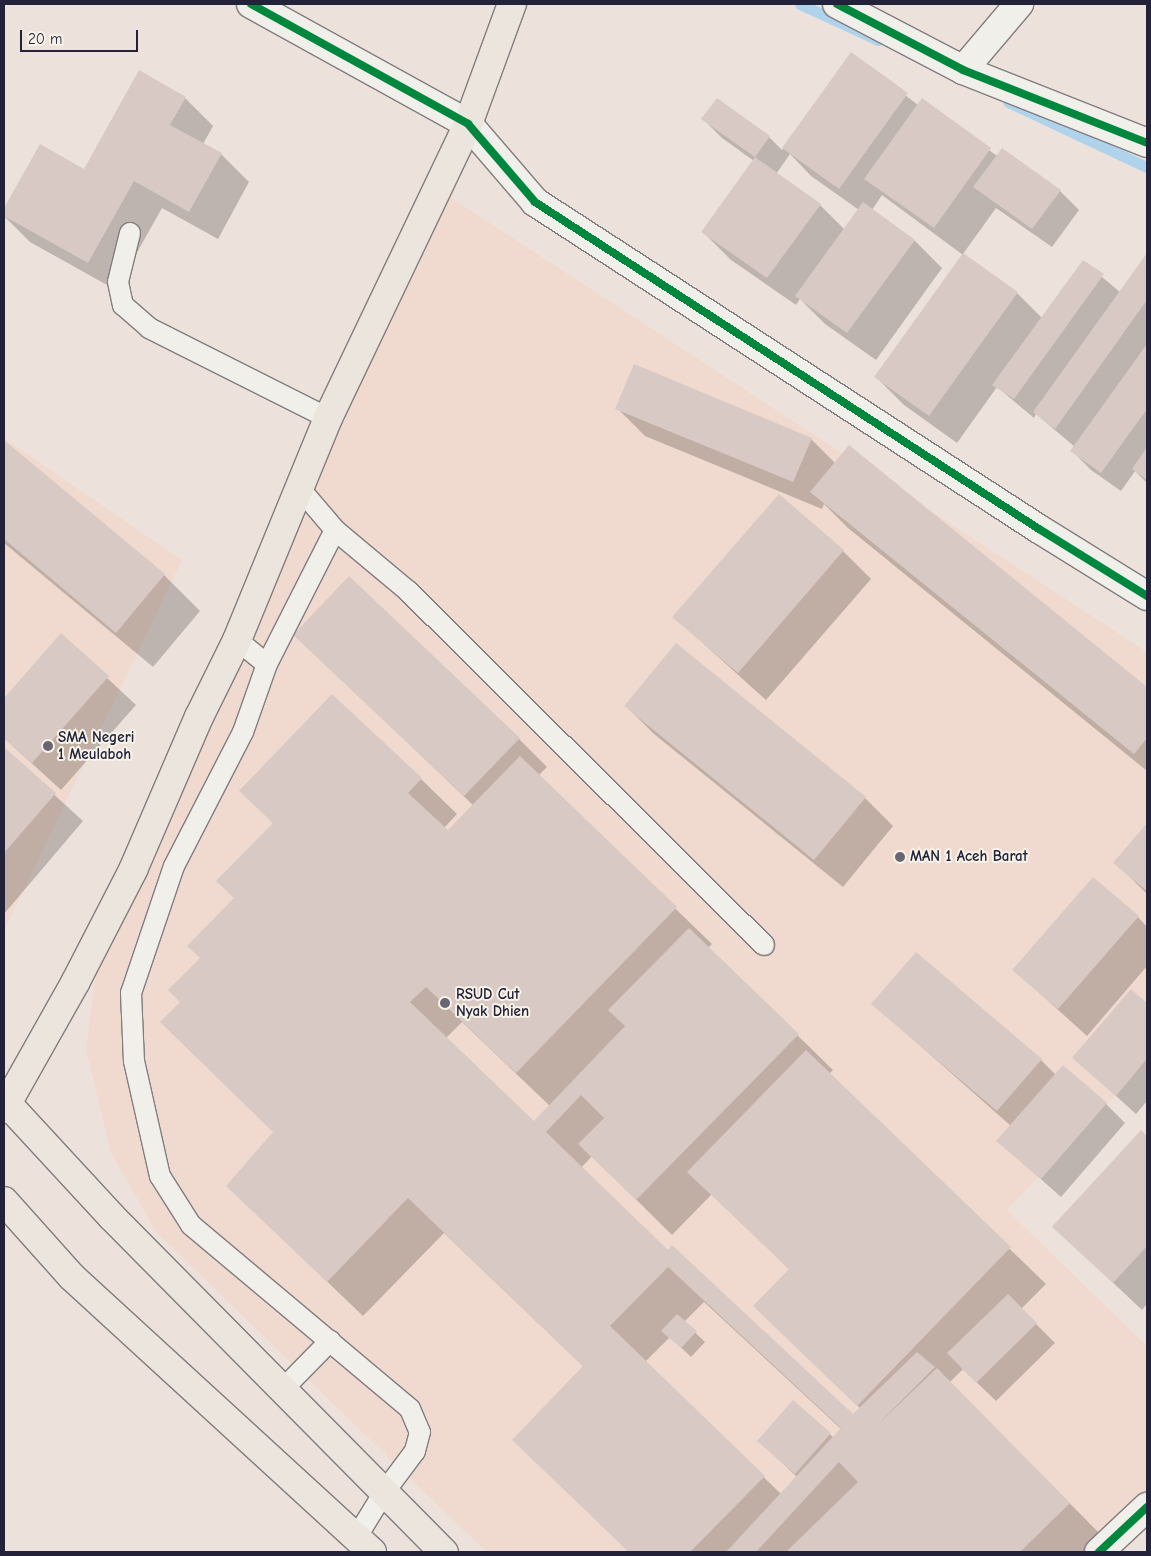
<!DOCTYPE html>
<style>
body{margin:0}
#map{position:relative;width:1151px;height:1556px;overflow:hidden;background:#ede2db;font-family:"Comic Neue",sans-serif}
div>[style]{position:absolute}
.built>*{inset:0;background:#f0dacf}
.shadow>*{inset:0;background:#0003}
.stream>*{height:11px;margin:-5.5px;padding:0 5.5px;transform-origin:5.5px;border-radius:5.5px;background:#b0d3ec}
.building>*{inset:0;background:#d8c9c4}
.roads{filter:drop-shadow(1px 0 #827d7f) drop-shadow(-1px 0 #827d7f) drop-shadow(0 1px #827d7f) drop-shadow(0 -1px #827d7f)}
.lane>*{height:20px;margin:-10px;padding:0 10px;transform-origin:10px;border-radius:10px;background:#f1efea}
.street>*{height:28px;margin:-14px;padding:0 14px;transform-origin:14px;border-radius:14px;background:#f1efea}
.primary>*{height:28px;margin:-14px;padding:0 14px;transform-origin:14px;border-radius:14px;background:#ebe5dd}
.highway>*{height:28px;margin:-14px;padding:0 14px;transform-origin:14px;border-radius:14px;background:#ebe5dd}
.cycleway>*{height:8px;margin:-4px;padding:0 4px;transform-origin:4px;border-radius:4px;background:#00873e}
.dots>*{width:14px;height:14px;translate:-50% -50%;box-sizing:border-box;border:2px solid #f7f3e8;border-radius:50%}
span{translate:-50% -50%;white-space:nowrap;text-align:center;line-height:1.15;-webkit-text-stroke:4px #f7f3e8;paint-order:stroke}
.poi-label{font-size:15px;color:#22223b;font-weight:700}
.left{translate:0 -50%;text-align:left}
.frame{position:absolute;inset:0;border:5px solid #22223b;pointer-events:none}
.scale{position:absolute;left:20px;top:30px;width:118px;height:22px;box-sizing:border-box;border:2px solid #22223b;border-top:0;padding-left:6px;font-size:15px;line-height:18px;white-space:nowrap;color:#22223b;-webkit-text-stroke:4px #f7f3e8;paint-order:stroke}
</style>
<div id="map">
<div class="built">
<i style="clip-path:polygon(447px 195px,1147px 652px,1147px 1062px,1007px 1210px,1147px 1346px,1147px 1525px,1117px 1552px,486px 1552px,156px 1232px,111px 1153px,86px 1050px,98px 956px)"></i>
<i style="clip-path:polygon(4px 438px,182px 560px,4px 931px)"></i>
</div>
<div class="shadow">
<i style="clip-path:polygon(evenodd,851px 54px,918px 105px,922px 100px,997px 156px,1060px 191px,1079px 210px,1052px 247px,996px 208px,963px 254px,1017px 293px,1042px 318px,1083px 261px,1121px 293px,1147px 256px,1147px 483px,1135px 471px,1121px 491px,1091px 470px,1072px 451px,1075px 447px,1036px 414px,1034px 418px,997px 387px,957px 443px,904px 405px,876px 377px,963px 255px,882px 195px,872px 210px,914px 240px,942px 268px,876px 360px,825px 324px,800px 299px,796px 305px,731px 260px,703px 232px,754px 161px,722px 138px,703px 119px,769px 137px,782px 150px,851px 54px,790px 154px,811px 176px,859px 210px,845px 230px,820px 205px,776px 174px,790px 154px)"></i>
<i style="clip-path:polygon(185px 98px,213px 126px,203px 144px,221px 154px,249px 182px,218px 239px,162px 208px,116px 290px,30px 242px,4px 216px,4px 210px,40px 146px,84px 171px)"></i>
<i style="clip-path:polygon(617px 408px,811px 439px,836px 464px,850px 447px,1147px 688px,1147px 771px,848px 528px,824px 504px,822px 509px,645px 436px)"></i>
<i style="clip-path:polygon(4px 442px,164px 575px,200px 611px,153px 667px,4px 543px)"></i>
<i style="clip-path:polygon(843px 551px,871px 579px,766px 700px,674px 617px)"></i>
<i style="clip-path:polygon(61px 635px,136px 705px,61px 790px,4px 738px,4px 700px)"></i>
<i style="clip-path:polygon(evenodd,323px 662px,519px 739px,547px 767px,538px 776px,712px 944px,708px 948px,833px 1070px,829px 1074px,1046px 1284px,1021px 1309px,1055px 1343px,996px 1401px,963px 1369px,950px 1382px,1105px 1539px,1092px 1552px,629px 1552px,514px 1440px,584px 1367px,444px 1233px,363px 1316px,264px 1221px,274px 1132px,182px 1002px,274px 824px,241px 791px,421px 779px,457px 814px,444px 828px,448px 832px,474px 806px,323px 662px,462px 1022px,550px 1106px,534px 1123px,446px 1038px,462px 1022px,323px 662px,592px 1156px,672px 1235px,712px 1194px,790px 1270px,790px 1341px,861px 1409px,853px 1416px,668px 1252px,581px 1168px,592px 1156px,323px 662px,704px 1302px,841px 1429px,834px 1438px,793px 1402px,759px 1441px,797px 1477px,781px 1494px,645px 1362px,670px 1337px,691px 1357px,705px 1342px,684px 1322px,704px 1302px)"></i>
<i style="clip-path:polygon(626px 706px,865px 798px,893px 826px,843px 887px,654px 734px)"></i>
<i style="clip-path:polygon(4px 749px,83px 821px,4px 914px)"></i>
<i style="clip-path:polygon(1147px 825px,1147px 894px,1115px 862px)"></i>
<i style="clip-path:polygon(1138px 917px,1147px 927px,1147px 966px,1087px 1036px,1014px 970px)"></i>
<i style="clip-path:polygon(1131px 991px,1147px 1005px,1147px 1101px,1136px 1114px,1073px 1057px)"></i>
<i style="clip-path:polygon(873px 1004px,1041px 1060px,1056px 1075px,1106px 1104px,1125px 1123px,1061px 1197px,998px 1141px,1011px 1126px)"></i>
<i style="clip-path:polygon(1141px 1132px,1147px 1137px,1147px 1304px,1142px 1310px,1053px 1226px)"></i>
</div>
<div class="stream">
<i style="left:800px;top:4px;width:86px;rotate:24.8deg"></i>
<i style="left:1008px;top:102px;width:153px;rotate:25.1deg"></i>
</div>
<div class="building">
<i style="clip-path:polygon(851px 52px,908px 93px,839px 189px,782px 148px)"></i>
<i style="clip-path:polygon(139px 70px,186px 97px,170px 125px,222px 153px,189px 212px,134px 181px,88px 263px,4px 216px,4px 208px,40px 144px,84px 169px)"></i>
<i style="clip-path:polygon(717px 98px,770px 136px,755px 157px,701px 119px)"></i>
<i style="clip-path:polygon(922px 98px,991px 148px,934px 228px,864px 179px)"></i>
<i style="clip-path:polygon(1002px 148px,1061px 190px,1032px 229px,973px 187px)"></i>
<i style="clip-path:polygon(755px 157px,821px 204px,767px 278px,701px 232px)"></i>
<i style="clip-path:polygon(863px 202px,915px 240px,847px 333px,795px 296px)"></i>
<i style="clip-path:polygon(963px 253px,1018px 292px,929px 416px,874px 377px)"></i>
<i style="clip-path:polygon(1147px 253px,1147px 300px,1055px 429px,1033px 412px)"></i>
<i style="clip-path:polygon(1083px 260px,1104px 274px,1014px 399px,992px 385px)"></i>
<i style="clip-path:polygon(1147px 344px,1147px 409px,1101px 473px,1070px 451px)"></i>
<i style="clip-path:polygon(634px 364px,812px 438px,793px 482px,615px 409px)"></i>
<i style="clip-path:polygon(4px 440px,165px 574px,116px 633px,4px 539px)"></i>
<i style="clip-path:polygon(849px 445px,1147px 687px,1147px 738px,1134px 754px,810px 492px)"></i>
<i style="clip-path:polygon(1147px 447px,1147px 480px,1132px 469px)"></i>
<i style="clip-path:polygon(779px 494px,844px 550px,738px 673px,672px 617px)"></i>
<i style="clip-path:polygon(349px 576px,520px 738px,464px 796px,293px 635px)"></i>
<i style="clip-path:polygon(61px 633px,109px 676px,32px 763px,4px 738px,4px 698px)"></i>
<i style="clip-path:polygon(676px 643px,866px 797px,814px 860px,624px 706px)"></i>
<i style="clip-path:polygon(332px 694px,422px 778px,408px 793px,448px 830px,520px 756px,677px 907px,516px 1073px,426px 987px,410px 1002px,534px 1121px,625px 1026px,608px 1010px,689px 928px,799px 1034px,636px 1200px,578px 1144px,604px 1118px,581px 1095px,546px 1132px,668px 1250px,672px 1245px,853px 1414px,917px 1352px,935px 1367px,875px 1427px,937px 1368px,1070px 1503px,1020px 1552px,786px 1552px,858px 1482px,839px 1462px,756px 1552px,726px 1552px,841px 1428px,668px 1267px,610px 1326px,765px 1476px,690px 1552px,629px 1552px,512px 1440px,583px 1366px,408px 1198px,327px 1282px,226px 1186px,273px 1132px,160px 1022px,180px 1002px,168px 990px,200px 958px,187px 946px,234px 898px,216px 881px,273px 823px,239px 791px)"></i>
<i style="clip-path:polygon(4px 747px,56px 793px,4px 853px)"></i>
<i style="clip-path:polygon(1147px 823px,1147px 891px,1113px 863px)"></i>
<i style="clip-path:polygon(1093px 877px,1139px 916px,1058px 1009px,1012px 970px)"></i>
<i style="clip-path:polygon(916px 952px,1042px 1059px,997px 1111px,871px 1004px)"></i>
<i style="clip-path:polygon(1131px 989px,1147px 1003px,1147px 1059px,1116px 1096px,1072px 1058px)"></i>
<i style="clip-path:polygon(806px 1050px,1011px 1247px,857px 1406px,753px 1306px,789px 1269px,687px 1172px)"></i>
<i style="clip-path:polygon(1063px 1065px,1107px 1103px,1041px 1179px,996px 1141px)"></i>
<i style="clip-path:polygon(1141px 1130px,1147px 1136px,1147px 1246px,1113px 1283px,1052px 1227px)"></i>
<i style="clip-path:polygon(1008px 1294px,1037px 1323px,976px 1383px,947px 1353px)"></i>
<i style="clip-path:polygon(677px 1314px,697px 1331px,681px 1348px,661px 1331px)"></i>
<i style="clip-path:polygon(793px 1400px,831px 1433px,795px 1474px,757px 1441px)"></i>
</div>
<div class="roads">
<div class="lane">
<i style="left:130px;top:233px;width:50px;rotate:103.8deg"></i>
<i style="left:118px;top:282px;width:24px;rotate:78deg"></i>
<i style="left:123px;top:305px;width:35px;rotate:41deg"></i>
<i style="left:149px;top:328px;width:200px;rotate:26.7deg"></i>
<i style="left:301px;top:490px;width:52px;rotate:49.6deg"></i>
<i style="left:335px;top:530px;width:95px;rotate:39.9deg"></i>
<i style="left:408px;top:591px;width:502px;rotate:44.84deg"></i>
<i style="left:237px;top:640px;width:38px;rotate:39deg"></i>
<i style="left:267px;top:664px;width:72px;rotate:109.4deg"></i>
<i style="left:243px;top:732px;width:151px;rotate:117.2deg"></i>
<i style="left:174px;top:866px;width:134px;rotate:108.7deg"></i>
<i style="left:131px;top:993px;width:68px;rotate:87.5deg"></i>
<i style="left:134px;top:1061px;width:118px;rotate:77.3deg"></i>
<i style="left:160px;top:1176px;width:58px;rotate:57.7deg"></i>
<i style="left:191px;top:1225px;width:286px;rotate:40deg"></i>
<i style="left:410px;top:1409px;width:25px;rotate:67deg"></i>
<i style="left:420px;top:1432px;width:20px;rotate:105deg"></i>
<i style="left:415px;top:1451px;width:54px;rotate:126.7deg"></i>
<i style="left:383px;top:1494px;width:52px;rotate:121.5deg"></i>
<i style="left:267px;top:664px;width:150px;rotate:-63.1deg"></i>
<i style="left:282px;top:1390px;width:69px;rotate:-45.6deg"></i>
</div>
<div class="street">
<i style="left:251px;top:4px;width:248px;rotate:28.9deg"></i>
<i style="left:468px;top:124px;width:103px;rotate:49.3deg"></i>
<i style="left:535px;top:202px;width:601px;rotate:32.98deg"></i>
<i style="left:1039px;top:529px;width:127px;rotate:31.8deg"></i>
<i style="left:837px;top:4px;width:142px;rotate:27.6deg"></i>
<i style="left:963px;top:70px;width:198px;rotate:21.6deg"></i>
<i style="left:963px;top:70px;width:87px;rotate:-49.7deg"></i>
<i style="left:1099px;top:1552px;width:66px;rotate:-43.2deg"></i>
</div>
<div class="primary">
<i style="left:4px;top:1109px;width:147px;rotate:-60.6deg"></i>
<i style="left:76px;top:981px;width:125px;rotate:-62.8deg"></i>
<i style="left:133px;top:870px;width:167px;rotate:-66.7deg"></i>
<i style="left:199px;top:717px;width:86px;rotate:-63.7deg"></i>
<i style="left:237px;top:640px;width:240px;rotate:-67.7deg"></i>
<i style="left:328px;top:418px;width:326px;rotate:-64.5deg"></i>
<i style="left:468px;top:124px;width:128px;rotate:-69.9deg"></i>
</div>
<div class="highway">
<i style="left:4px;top:1100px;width:159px;rotate:47.3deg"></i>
<i style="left:112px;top:1217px;width:472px;rotate:45.3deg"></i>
<i style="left:4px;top:1201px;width:102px;rotate:48.2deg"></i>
<i style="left:72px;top:1277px;width:407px;rotate:42.5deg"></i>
</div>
</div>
<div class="cycleway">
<i style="left:251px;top:4px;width:248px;rotate:28.9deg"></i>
<i style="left:468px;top:124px;width:103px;rotate:49.3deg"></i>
<i style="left:535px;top:202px;width:601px;rotate:32.98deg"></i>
<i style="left:1039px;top:529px;width:127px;rotate:31.8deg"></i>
<i style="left:837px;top:4px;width:142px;rotate:27.6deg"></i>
<i style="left:963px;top:70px;width:198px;rotate:21.6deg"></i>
<i style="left:1099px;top:1552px;width:66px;rotate:-43.2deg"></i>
</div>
<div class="dots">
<i style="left:48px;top:746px;background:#696573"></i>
<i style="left:900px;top:857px;background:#696573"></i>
<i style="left:445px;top:1003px;background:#696573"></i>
</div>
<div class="poi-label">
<span class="left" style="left:58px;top:746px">SMA Negeri<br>1 Meulaboh</span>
<span class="left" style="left:910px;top:857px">MAN 1 Aceh Barat</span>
<span class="left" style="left:456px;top:1003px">RSUD Cut<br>Nyak Dhien</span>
</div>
<div class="frame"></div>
<div class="scale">20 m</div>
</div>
